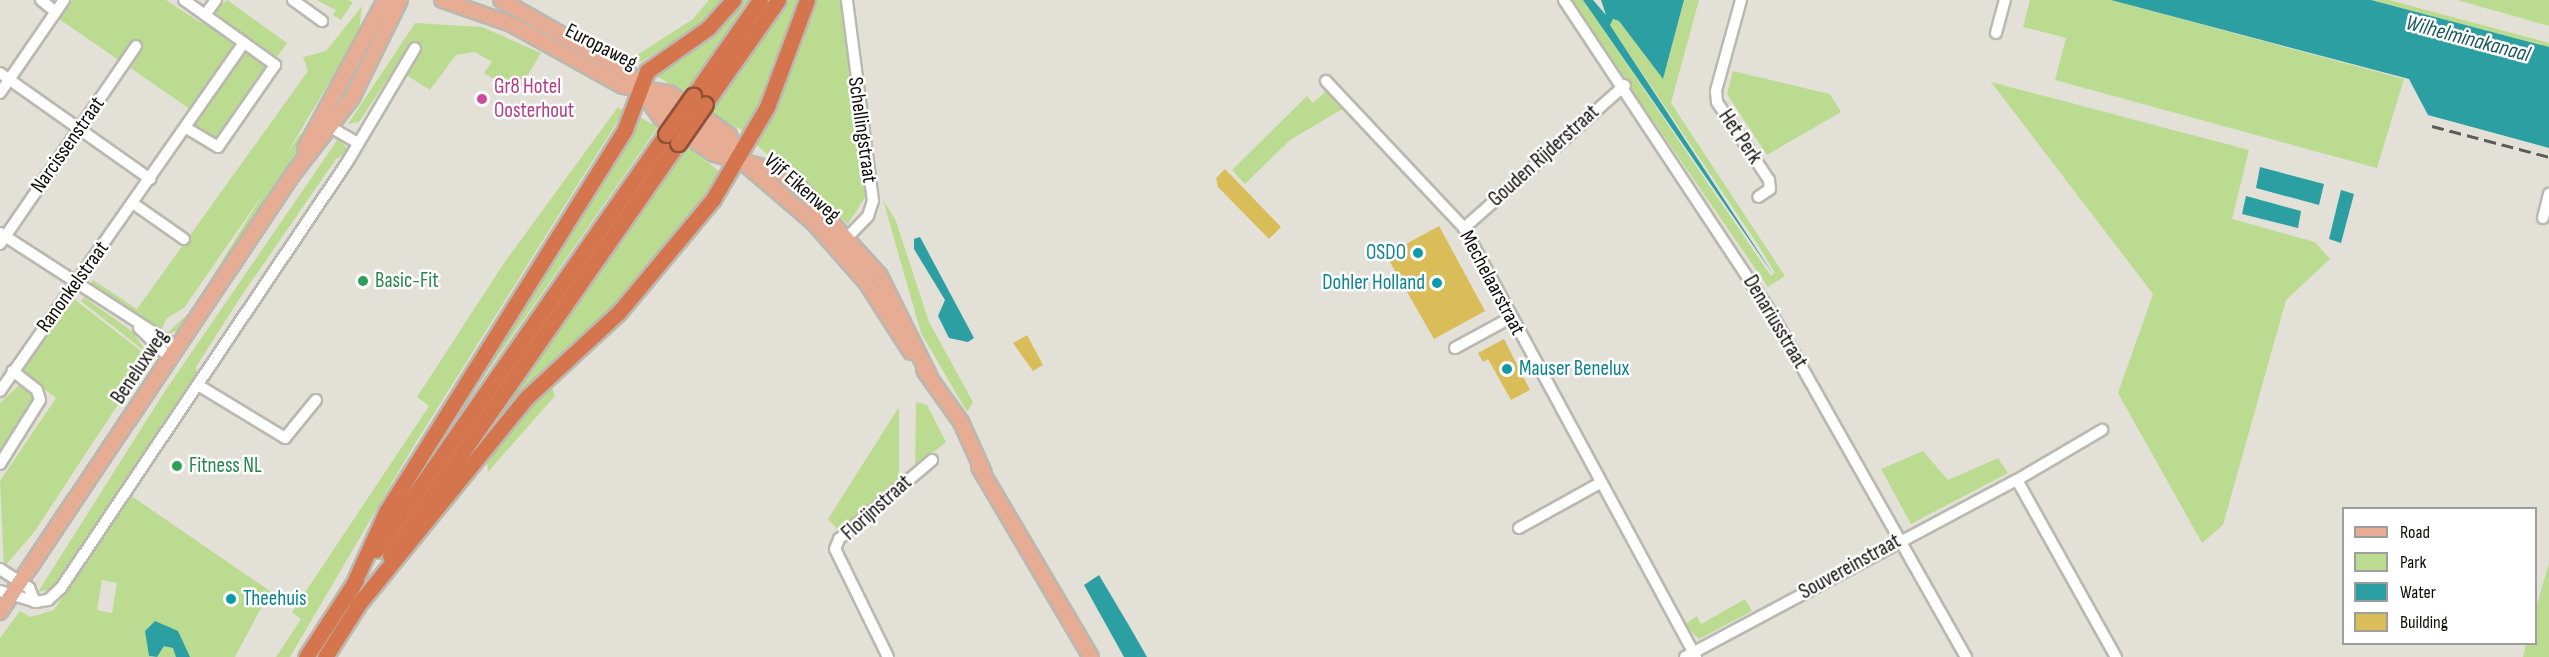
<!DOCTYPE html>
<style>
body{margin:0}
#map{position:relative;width:2549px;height:657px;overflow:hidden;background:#e3e1d7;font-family:"Sofia Sans Condensed",sans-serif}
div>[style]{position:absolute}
.green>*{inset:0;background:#bbdc90}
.water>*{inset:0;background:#2b9fa1}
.building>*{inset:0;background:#d8bd59}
.roads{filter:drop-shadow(2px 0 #bab8af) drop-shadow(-2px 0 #bab8af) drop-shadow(0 2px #bab8af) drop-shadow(0 -2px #bab8af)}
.minor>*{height:10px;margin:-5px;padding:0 5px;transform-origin:5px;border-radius:5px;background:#fff}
.major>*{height:14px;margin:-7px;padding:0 7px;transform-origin:7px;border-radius:7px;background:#e6ac94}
.highway>*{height:15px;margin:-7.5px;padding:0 7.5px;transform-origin:7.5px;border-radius:7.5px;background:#d5754d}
.rail>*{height:3px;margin-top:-1.5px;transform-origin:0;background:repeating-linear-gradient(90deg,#5c5b55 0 12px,transparent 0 18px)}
.bridges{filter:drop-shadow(2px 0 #8f5136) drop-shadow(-2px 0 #8f5136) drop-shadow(0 2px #8f5136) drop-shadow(0 -2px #8f5136)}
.highway-bridge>*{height:15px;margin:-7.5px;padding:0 7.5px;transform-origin:7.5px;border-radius:7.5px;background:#d5754d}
.dots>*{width:16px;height:16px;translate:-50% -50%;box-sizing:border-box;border:3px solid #fff;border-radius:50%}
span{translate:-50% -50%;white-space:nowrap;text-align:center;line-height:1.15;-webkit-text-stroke:5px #fff;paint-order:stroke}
.street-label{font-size:21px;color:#0e0d0a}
.hotel-label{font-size:21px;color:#b23c85}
.left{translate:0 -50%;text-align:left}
.culture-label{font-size:21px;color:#0d838f}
.right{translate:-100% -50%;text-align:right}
.leisure-label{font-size:21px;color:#27864d}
.water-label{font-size:22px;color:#1b595a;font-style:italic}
.legend{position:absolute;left:2342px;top:507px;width:195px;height:138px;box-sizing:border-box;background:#fff;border:2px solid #9f9e9d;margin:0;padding:8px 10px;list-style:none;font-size:18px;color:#0e0d0a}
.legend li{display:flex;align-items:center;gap:12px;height:30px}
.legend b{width:30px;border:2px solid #9f9e9d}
</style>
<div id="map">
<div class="green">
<i style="clip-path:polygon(72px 0,166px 0,201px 23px,227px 0,287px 43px,218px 141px,207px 139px,193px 126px,200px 116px,59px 19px)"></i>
<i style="clip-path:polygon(316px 0,348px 0,353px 2px,341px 20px,333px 15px,336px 10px)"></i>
<i style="clip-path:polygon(709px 0,722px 0,696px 28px,641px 62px,634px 57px,693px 19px)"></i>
<i style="clip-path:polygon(738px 0,752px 0,686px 94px,652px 73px)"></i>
<i style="clip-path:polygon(788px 0,802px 0,749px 134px,709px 112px)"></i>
<i style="clip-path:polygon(813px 0,847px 0,866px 196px,848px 224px,754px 143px)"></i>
<i style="clip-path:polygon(1570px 0,1583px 0,1771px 276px,1775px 273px,1758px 245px,1610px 25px,1613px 19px,1619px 21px,1663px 79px,1684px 0,1699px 0,1671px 103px,1785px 276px,1768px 287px)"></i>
<i style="clip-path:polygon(2030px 0,2111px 0,2404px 79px,2377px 168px,2055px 80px,2066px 38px,2023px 27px)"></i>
<i style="clip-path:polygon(2371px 0,2389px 0,2549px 43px,2549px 47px)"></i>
<i style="clip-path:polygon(2457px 0,2549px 0,2549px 26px,2496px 11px)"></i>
<i style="clip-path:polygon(362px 6px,359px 33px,284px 158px,300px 134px,305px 138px,290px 167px,183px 328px,165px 335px,191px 311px,265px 191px,184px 308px,167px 318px,161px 331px,89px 287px,93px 280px,137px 309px,308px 71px,303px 57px,326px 51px)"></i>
<i style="clip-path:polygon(415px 23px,482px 27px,541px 53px,517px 93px,484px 73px,492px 62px,475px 52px,456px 55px,430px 90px,403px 73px,419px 49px,412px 42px,359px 122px,348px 124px)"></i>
<i style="clip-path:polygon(1733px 71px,1830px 94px,1841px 112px,1767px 155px,1727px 94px)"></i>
<i style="clip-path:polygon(1991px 82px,2249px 150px,2232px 219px,2315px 242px,2330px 259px,2286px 300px,2223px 525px,2202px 543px,2118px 393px,2153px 294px)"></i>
<i style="clip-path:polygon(1329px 88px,1346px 107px,1290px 140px,1245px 184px,1232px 170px,1307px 96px,1313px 103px)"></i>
<i style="clip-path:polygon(618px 107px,624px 111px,413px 447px,290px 657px,276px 657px,301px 619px,292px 612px,429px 406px,417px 397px,504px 263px)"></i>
<i style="clip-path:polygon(639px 117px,658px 127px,423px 464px,633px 123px)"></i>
<i style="clip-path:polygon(338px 139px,347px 148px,345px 154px,336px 159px,240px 298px,196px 367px,197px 376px,51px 589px,38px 592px,165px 391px)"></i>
<i style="clip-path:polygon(686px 145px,721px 173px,698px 209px,641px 279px,453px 477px)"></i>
<i style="clip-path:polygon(883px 200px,896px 221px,929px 322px,973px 402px,967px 412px,921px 333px)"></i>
<i style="clip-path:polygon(84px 297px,133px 332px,148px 354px,81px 301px)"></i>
<i style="clip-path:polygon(74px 299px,145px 354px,134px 380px,35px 531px,4px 567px,0 481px,56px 398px,21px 371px)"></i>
<i style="clip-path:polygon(20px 384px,38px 402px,0 456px,0 403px)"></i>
<i style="clip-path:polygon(551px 384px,555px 396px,488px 472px,487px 462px)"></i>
<i style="clip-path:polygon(916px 402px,927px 405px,946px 442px,915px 467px)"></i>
<i style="clip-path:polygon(899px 407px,899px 479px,838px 530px,828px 519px)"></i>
<i style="clip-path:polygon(1923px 451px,1948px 480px,1998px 458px,2008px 473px,1911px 524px,1881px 469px)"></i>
<i style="clip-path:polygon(evenodd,130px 495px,270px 591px,235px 657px,157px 657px,159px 647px,180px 638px,178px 631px,161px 625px,145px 631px,151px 657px,0 657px,0 638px,20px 611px,31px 617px,54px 610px,130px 495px,102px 580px,117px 583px,112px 613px,97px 610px,102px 580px)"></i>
<i style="clip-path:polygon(2549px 563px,2549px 657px,2523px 657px,2526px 644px,2536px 644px,2536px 608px)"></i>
<i style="clip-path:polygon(1745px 599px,1752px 611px,1699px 639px,1684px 625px,1697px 616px,1701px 624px)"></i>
</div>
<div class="water">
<i style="clip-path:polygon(1583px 0,1593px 0,1606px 15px,1601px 0,1684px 0,1663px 79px,1619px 21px,1613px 19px,1610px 25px,1775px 277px)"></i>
<i style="clip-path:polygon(2111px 0,2371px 0,2549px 47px,2549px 148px,2428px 115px,2409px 79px)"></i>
<i style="clip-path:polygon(2260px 167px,2324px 184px,2319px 205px,2256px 188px)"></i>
<i style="clip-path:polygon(2341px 190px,2354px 194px,2341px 243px,2329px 239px)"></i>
<i style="clip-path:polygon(2246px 196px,2301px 211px,2298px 228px,2242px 214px)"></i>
<i style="clip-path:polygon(920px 237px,974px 338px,968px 342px,949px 338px,938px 316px,945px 300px,914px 249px,914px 239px)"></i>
<i style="clip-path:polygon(1099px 575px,1131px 629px,1147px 657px,1124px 657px,1084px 585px)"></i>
<i style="clip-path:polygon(155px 621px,178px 631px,190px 657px,176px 657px,173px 648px,164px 646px,157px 657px,149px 656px,145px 631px)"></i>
</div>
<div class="building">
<i style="clip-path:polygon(1225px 169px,1281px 227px,1269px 239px,1218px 187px,1216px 178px)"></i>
<i style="clip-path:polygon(1439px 226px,1485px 311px,1434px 339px,1386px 255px)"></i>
<i style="clip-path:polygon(1027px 335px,1043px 365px,1033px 371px,1013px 343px)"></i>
<i style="clip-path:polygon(1504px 339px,1530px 390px,1511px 400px,1488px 359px,1483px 362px,1478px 353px)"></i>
</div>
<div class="roads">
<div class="minor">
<i style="left:41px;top:0;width:19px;rotate:39deg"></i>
<i style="left:184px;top:0;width:112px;rotate:35.5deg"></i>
<i style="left:275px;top:65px;width:100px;rotate:124.8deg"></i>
<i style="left:218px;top:147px;width:35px;rotate:-149deg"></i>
<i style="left:293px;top:0;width:36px;rotate:36deg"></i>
<i style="left:1564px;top:0;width:379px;rotate:56.5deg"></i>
<i style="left:1773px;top:316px;width:392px;rotate:60.5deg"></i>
<i style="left:1741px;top:0;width:94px;rotate:105.4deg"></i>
<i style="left:1716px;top:91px;width:11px;rotate:85deg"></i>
<i style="left:1717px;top:102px;width:94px;rotate:56.3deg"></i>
<i style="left:1769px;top:180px;width:9px;rotate:84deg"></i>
<i style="left:1770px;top:189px;width:14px;rotate:146deg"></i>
<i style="left:205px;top:15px;width:19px;rotate:-54deg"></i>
<i style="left:1996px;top:33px;width:34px;rotate:-75deg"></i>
<i style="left:0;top:73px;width:184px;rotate:35.2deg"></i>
<i style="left:1326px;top:81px;width:202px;rotate:46.8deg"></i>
<i style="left:1464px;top:228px;width:488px;rotate:61.6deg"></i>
<i style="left:0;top:93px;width:113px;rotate:-55.5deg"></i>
<i style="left:325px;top:124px;width:36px;rotate:30deg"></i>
<i style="left:134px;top:204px;width:61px;rotate:35deg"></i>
<i style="left:2543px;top:218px;width:25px;rotate:-76deg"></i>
<i style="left:1464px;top:228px;width:215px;rotate:-41.6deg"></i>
<i style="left:0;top:233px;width:212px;rotate:32.9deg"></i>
<i style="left:0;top:244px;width:240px;rotate:-55.5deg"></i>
<i style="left:841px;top:244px;width:39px;rotate:-46deg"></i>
<i style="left:868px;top:216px;width:16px;rotate:-72deg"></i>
<i style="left:873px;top:201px;width:203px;rotate:-97.4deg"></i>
<i style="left:139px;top:328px;width:45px;rotate:44.1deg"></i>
<i style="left:1455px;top:348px;width:63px;rotate:-28.6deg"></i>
<i style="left:198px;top:385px;width:102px;rotate:31.3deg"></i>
<i style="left:285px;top:438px;width:49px;rotate:-50.8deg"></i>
<i style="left:0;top:391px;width:425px;rotate:-55deg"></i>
<i style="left:0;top:464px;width:75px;rotate:-58deg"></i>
<i style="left:40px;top:400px;width:10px;rotate:-107deg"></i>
<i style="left:37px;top:390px;width:31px;rotate:-142deg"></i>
<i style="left:2017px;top:480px;width:99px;rotate:-30.5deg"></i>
<i style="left:1519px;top:528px;width:93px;rotate:-29.1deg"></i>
<i style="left:0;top:569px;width:35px;rotate:33deg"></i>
<i style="left:29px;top:588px;width:15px;rotate:67deg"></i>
<i style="left:0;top:591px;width:37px;rotate:17deg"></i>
<i style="left:35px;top:602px;width:13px;rotate:-9deg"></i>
<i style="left:48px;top:600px;width:18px;rotate:-43deg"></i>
<i style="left:61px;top:588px;width:514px;rotate:-56.09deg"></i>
<i style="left:348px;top:161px;width:131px;rotate:-59.3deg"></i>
<i style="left:888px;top:657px;width:120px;rotate:-116.1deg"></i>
<i style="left:835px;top:549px;width:11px;rotate:-68deg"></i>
<i style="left:839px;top:539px;width:122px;rotate:-40.3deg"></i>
<i style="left:1685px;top:657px;width:376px;rotate:-28.1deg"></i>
<i style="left:2017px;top:480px;width:203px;rotate:60.8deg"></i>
</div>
<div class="major">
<i style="left:442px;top:0;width:73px;rotate:19.2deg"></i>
<i style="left:511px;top:24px;width:128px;rotate:29deg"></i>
<i style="left:623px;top:86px;width:47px;rotate:8.7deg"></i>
<i style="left:669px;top:93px;width:73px;rotate:35deg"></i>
<i style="left:729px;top:135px;width:25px;rotate:69deg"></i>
<i style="left:501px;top:0;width:147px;rotate:29.7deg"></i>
<i style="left:629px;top:73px;width:55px;rotate:54.6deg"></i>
<i style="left:661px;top:118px;width:64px;rotate:34.2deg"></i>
<i style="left:714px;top:154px;width:63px;rotate:14.7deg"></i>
<i style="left:775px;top:170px;width:31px;rotate:36deg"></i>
<i style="left:800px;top:188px;width:119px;rotate:47.7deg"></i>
<i style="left:880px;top:276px;width:113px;rotate:63.7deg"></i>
<i style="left:648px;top:93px;width:111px;rotate:35.8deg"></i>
<i style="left:738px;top:158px;width:100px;rotate:40.5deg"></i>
<i style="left:814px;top:223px;width:79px;rotate:48.6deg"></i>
<i style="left:866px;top:282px;width:83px;rotate:57.3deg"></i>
<i style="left:305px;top:148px;width:168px;rotate:-61.6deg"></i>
<i style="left:924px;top:370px;width:64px;rotate:54.6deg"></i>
<i style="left:961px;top:422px;width:56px;rotate:65.7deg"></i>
<i style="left:979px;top:467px;width:221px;rotate:59.5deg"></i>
<i style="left:0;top:612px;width:527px;rotate:-56.22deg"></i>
<i style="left:293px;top:174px;width:96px;rotate:-52.2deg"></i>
<i style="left:352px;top:98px;width:109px;rotate:-63.9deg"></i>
</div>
<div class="highway">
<i style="left:693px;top:96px;width:117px;rotate:-55.1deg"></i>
<i style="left:705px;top:104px;width:127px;rotate:-54.9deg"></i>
<i style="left:376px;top:550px;width:507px;rotate:-55.12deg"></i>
<i style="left:390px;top:556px;width:504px;rotate:-55.11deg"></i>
<i style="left:352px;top:587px;width:82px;rotate:-65.6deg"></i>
<i style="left:386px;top:512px;width:451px;rotate:-58deg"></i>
<i style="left:625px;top:129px;width:62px;rotate:-69.2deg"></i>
<i style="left:647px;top:71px;width:75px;rotate:-35.2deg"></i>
<i style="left:708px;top:28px;width:38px;rotate:-48deg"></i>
<i style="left:357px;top:606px;width:268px;rotate:-50.9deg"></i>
<i style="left:526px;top:398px;width:127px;rotate:-42.8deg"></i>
<i style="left:619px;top:312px;width:147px;rotate:-50.2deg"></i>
<i style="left:713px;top:199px;width:107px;rotate:-59.6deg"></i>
<i style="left:767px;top:107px;width:114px;rotate:-69.5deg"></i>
<i style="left:306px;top:657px;width:92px;rotate:-57deg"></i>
<i style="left:325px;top:657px;width:69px;rotate:-57.5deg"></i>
</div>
</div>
<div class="rail">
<i style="left:2432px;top:126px;width:121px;rotate:14.8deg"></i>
</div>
<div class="bridges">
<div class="highway-bridge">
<i style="left:666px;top:134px;width:47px;rotate:-54.6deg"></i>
<i style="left:678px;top:143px;width:47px;rotate:-55.3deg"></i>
</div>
</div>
<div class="dots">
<i style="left:482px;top:99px;background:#d1479c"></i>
<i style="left:1418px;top:253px;background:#0f9aa8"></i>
<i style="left:363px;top:281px;background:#2e9e5b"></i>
<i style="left:1437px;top:283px;background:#0f9aa8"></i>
<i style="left:1507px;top:369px;background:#0f9aa8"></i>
<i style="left:177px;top:466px;background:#2e9e5b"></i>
<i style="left:231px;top:599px;background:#0f9aa8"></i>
</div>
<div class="street-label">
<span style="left:601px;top:47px;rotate:27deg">Europaweg</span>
<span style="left:862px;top:130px;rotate:82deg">Schellingstraat</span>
<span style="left:1740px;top:137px;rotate:56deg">Het Perk</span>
<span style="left:68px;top:145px;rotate:-55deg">Narcissenstraat</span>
<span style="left:1544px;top:156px;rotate:-42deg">Gouden Rijderstraat</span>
<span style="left:802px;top:188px;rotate:41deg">Vijf Eikenweg</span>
<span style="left:1492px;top:283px;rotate:62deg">Mechelaarstraat</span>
<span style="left:73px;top:287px;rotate:-54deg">Ranonkelstraat</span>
<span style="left:1775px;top:322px;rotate:59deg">Denariusstraat</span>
<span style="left:140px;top:367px;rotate:-56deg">Beneluxweg</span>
<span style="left:877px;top:508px;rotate:-42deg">Florijnstraat</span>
<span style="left:1850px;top:567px;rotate:-29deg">Souvereinstraat</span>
</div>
<div class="hotel-label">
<span class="left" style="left:494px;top:99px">Gr8 Hotel<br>Oosterhout</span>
</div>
<div class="culture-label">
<span class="right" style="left:1406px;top:253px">OSDO</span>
<span class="right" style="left:1425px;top:283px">Dohler Holland</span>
<span class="left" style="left:1519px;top:369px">Mauser Benelux</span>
<span class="left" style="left:243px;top:599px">Theehuis</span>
</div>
<div class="leisure-label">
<span class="left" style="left:375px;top:281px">Basic-Fit</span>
<span class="left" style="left:189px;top:466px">Fitness NL</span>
</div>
<div class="water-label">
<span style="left:2468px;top:39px;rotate:15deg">Wilhelminakanaal</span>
</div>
<ul class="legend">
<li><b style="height:8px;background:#e6ac94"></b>Road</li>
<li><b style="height:16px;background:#bbdc90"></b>Park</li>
<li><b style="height:16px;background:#2b9fa1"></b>Water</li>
<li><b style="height:16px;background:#d8bd59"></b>Building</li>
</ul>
</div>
